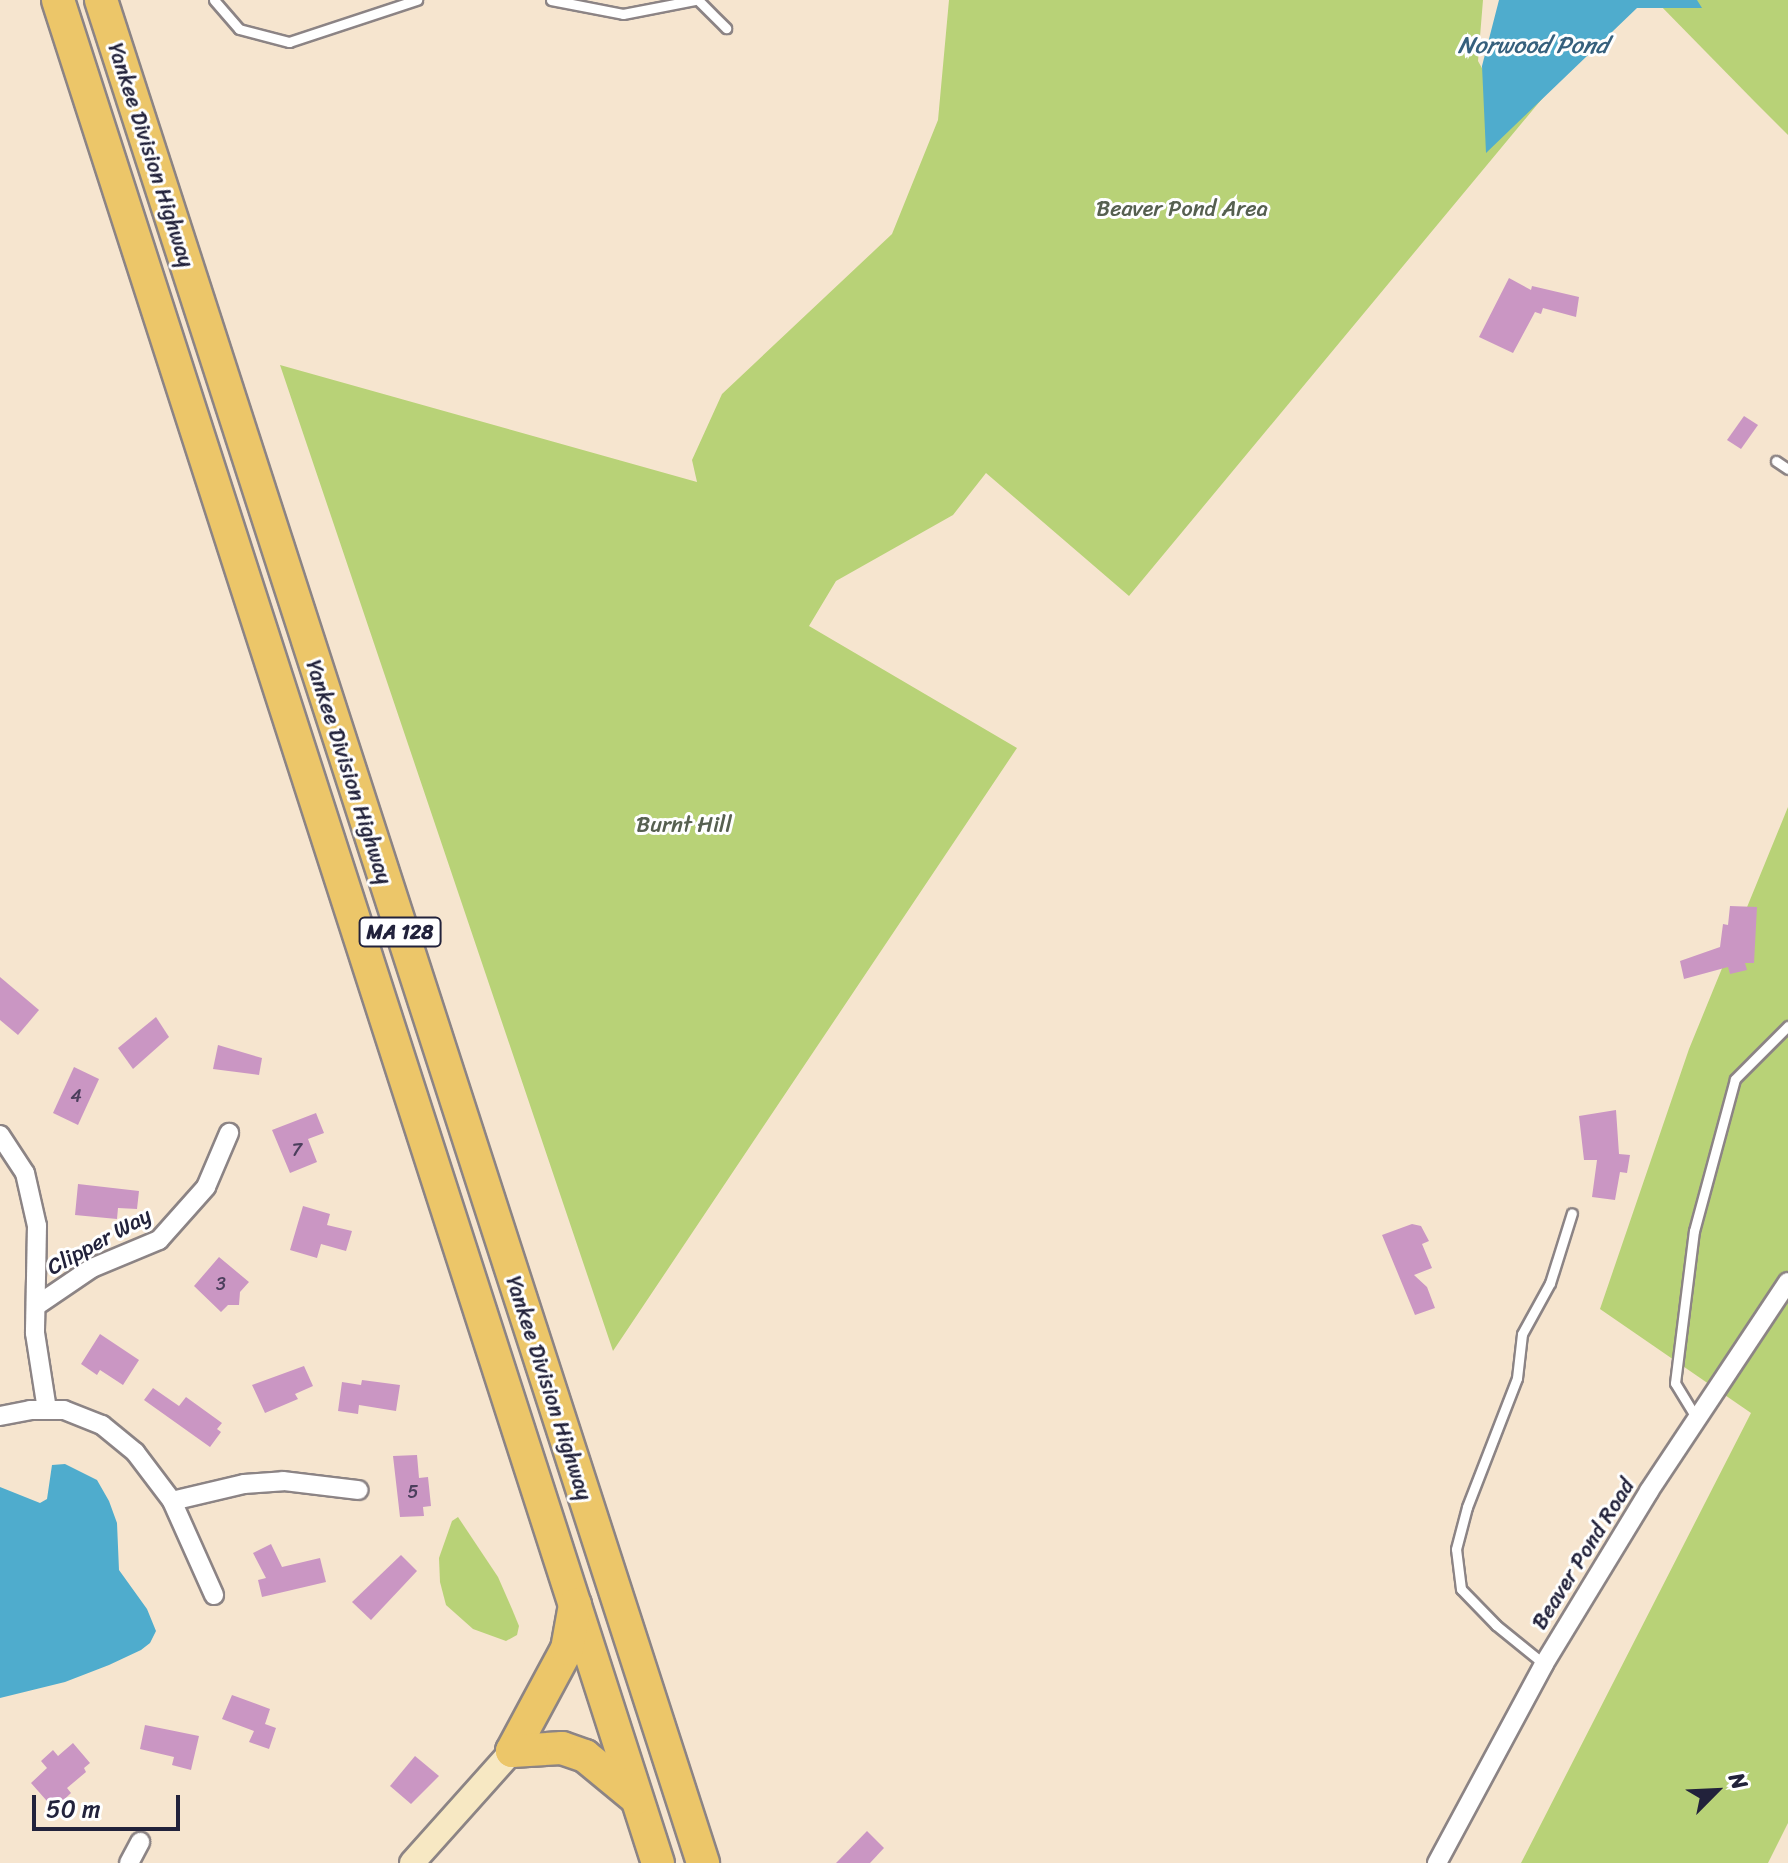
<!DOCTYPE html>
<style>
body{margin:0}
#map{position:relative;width:1788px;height:1863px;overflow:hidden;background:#f6e5cf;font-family:Sriracha,sans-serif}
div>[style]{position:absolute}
.green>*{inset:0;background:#b8d277}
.water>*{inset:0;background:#4faccd}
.building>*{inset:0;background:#ca96c3}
.roads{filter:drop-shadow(2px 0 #8c8485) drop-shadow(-2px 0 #8c8485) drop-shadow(0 2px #8c8485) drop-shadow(0 -2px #8c8485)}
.lane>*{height:9px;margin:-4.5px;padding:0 4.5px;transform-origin:4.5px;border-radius:4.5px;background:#fff}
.street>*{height:18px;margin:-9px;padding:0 9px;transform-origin:9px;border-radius:9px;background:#fff}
.secondary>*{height:24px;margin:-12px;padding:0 12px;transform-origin:12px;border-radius:12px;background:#f7e8c3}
.highway>*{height:32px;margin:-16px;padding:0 16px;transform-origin:16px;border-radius:16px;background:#ecc669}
span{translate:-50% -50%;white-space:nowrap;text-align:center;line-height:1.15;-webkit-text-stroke:6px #fff;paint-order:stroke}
.number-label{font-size:18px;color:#4c3f5d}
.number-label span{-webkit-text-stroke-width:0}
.shield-label span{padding:2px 6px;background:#fff;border:2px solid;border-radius:6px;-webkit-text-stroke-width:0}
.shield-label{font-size:20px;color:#22223b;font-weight:700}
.street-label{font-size:22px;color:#22223b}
.park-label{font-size:22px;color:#566050}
.water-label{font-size:24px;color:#36607d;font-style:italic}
.north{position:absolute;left:1676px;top:1751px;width:80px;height:80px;-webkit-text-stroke:6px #fff;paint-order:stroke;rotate:66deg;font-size:22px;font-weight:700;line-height:32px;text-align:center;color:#22223b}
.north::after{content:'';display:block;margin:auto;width:28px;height:36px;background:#22223b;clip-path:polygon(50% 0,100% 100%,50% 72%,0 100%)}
.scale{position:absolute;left:32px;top:1795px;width:148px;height:36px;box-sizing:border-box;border:4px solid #22223b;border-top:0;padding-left:10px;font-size:24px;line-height:28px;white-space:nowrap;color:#22223b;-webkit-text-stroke:6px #fff;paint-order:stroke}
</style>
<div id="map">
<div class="green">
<i style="clip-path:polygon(949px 0,1483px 0,1478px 61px,1483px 70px,1624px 0,1129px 596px,986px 473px,953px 515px,836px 581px,809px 626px,1017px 748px,613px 1351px,280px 365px,697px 482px,692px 460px,722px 394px,892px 234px,938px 120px)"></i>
<i style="clip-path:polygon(1655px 0,1788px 0,1788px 135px,1755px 102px)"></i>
<i style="clip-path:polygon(1788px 807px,1788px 1823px,1768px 1863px,1521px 1863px,1751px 1413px,1600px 1309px,1689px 1049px)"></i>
<i style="clip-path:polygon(458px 1517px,498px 1577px,512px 1609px,519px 1626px,517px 1635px,506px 1641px,473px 1629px,446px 1605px,440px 1582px,439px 1558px,452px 1521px)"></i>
</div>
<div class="water">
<i style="clip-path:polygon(1499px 0,1697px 0,1702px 8px,1637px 8px,1486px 153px,1482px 66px)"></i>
<i style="clip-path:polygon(65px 1464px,97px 1480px,109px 1501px,117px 1523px,119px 1570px,147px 1609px,156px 1631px,150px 1643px,141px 1650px,109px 1665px,65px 1682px,0 1698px,0 1487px,40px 1503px,47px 1499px,52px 1465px)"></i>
</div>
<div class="building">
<i style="clip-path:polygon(1509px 278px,1531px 290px,1532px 286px,1579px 297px,1576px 317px,1543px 308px,1541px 314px,1535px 312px,1513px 353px,1479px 337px)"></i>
<i style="clip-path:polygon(1744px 416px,1758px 425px,1741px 449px,1727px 440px)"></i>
<i style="clip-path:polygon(1730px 906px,1757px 907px,1754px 963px,1745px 963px,1747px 970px,1730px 974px,1728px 967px,1684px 979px,1680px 961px,1720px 947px,1723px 924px,1728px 925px)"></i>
<i style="clip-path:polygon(0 977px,39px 1010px,18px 1035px,0 1020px)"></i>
<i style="clip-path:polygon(156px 1017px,169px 1037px,133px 1069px,118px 1048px)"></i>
<i style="clip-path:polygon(218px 1045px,262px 1058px,259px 1075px,213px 1069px)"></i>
<i style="clip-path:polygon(74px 1067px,99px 1079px,78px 1125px,53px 1113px)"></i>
<i style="clip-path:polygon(1616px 1110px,1619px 1154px,1630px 1155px,1627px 1173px,1620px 1172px,1615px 1200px,1592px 1197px,1597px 1160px,1584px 1160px,1579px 1116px)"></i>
<i style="clip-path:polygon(316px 1113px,324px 1133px,308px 1139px,317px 1162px,290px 1173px,272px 1130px)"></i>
<i style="clip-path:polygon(78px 1184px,139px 1191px,137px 1209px,118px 1208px,117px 1219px,75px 1215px)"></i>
<i style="clip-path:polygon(303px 1206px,330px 1214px,327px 1225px,352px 1231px,346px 1251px,321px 1244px,317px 1258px,290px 1250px)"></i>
<i style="clip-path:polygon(1412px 1224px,1421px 1226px,1429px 1241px,1422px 1244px,1432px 1268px,1414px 1275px,1427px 1287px,1435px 1308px,1415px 1315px,1382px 1235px)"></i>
<i style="clip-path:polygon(219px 1257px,249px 1282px,240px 1292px,239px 1305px,228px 1305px,221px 1312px,194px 1286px)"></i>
<i style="clip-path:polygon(100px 1334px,139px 1360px,123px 1385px,100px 1370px,97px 1375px,81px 1364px)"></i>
<i style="clip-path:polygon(304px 1366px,313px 1386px,295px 1394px,298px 1399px,265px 1413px,252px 1385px)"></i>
<i style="clip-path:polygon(362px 1380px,400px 1385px,396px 1411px,359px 1405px,358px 1414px,338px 1411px,342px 1382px,361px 1385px)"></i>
<i style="clip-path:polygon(153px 1388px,179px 1406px,186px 1397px,222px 1423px,217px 1429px,221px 1432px,210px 1447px,144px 1400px)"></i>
<i style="clip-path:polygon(417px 1455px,419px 1478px,428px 1477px,431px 1506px,423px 1507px,424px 1516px,400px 1517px,393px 1456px)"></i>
<i style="clip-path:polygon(271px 1544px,282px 1567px,320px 1558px,326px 1582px,262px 1597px,258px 1580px,266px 1578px,253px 1553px)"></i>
<i style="clip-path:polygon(401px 1555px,417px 1571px,371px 1620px,352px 1602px)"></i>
<i style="clip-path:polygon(232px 1695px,270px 1709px,265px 1724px,276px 1728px,269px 1749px,249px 1742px,254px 1731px,222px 1719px)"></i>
<i style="clip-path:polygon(145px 1725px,199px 1736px,191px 1770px,172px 1765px,174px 1757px,140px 1749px)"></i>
<i style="clip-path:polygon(73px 1743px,90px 1763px,84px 1768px,86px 1772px,67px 1788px,71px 1793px,54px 1809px,31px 1783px,47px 1768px,41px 1761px,53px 1750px,58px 1756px)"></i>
<i style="clip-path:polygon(415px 1756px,439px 1776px,411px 1804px,390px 1786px)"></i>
<i style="clip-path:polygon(867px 1831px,884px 1848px,870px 1863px,836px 1863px)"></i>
</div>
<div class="roads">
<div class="lane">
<i style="left:214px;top:0;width:38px;rotate:49deg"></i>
<i style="left:239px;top:29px;width:52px;rotate:14.6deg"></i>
<i style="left:289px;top:42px;width:135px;rotate:-18.2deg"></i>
<i style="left:551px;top:0;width:73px;rotate:11deg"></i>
<i style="left:623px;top:14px;width:73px;rotate:-11deg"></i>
<i style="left:698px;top:0;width:40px;rotate:45deg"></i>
<i style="left:1776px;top:461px;width:14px;rotate:34deg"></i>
<i style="left:1697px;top:1419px;width:42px;rotate:-121.4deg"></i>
<i style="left:1675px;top:1383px;width:153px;rotate:-82.9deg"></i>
<i style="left:1694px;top:1231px;width:157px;rotate:-74.9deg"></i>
<i style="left:1735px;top:1079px;width:75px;rotate:-45deg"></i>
<i style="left:1544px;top:1664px;width:62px;rotate:-140.9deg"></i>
<i style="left:1496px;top:1625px;width:50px;rotate:-134.2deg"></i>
<i style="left:1461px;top:1589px;width:40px;rotate:-97.1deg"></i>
<i style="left:1456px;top:1549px;width:43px;rotate:-75.3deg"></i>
<i style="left:1467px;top:1507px;width:138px;rotate:-68.8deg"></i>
<i style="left:1517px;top:1378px;width:44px;rotate:-83.5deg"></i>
<i style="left:1522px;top:1334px;width:58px;rotate:-61.2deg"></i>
<i style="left:1550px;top:1283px;width:73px;rotate:-72.6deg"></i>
</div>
<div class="street">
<i style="left:0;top:1135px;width:45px;rotate:56.7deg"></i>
<i style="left:25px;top:1173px;width:54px;rotate:77.2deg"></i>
<i style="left:37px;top:1226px;width:107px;rotate:91.1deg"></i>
<i style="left:35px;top:1333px;width:78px;rotate:81.1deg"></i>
<i style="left:36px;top:1306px;width:68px;rotate:-34.2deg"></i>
<i style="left:92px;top:1268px;width:73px;rotate:-22.7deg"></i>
<i style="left:159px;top:1240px;width:71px;rotate:-48.4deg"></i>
<i style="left:206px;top:1187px;width:59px;rotate:-66.9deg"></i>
<i style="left:0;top:1416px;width:31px;rotate:-11deg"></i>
<i style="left:30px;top:1410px;width:34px"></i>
<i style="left:64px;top:1410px;width:41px;rotate:21.5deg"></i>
<i style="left:102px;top:1425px;width:43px;rotate:39.3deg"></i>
<i style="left:135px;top:1452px;width:61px;rotate:52.9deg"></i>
<i style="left:172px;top:1501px;width:103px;rotate:65.9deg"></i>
<i style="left:172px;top:1501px;width:74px;rotate:-13.3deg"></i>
<i style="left:244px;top:1484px;width:39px;rotate:-4deg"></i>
<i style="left:283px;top:1481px;width:76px;rotate:6.8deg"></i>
<i style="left:129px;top:1863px;width:24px;rotate:-62deg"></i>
<i style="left:1437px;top:1863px;width:226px;rotate:-61.7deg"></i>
<i style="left:1544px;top:1664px;width:202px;rotate:-58.7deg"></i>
<i style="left:1649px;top:1491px;width:251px;rotate:-56.4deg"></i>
</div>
<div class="secondary">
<i style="left:412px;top:1863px;width:150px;rotate:-48.2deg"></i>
</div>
<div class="highway">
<i style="left:58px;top:0;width:1957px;rotate:72.15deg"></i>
<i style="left:101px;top:0;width:1958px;rotate:72.09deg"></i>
<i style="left:512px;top:1751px;width:116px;rotate:-61.7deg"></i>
<i style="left:567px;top:1649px;width:45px;rotate:-79.7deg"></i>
<i style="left:512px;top:1751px;width:50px;rotate:-3.4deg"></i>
<i style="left:562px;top:1748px;width:24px;rotate:19deg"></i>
<i style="left:585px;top:1756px;width:66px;rotate:39.5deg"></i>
</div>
</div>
<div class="number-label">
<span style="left:76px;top:1096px">4</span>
<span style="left:297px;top:1150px">7</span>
<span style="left:221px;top:1284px">3</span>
<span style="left:413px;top:1492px">5</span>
</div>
<div class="shield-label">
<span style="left:400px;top:932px">MA 128</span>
</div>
<div class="street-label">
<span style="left:151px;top:155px;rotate:72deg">Yankee Division Highway</span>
<span style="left:349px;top:772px;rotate:72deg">Yankee Division Highway</span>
<span style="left:99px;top:1241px;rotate:-29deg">Clipper Way</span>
<span style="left:549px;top:1388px;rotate:72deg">Yankee Division Highway</span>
<span style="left:1583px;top:1554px;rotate:-58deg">Beaver Pond Road</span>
</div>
<div class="park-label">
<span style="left:1182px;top:209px">Beaver Pond Area</span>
<span style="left:684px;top:825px">Burnt Hill</span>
</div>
<div class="water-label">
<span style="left:1533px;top:46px">Norwood Pond</span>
</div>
<div class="north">N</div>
<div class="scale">50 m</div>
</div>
